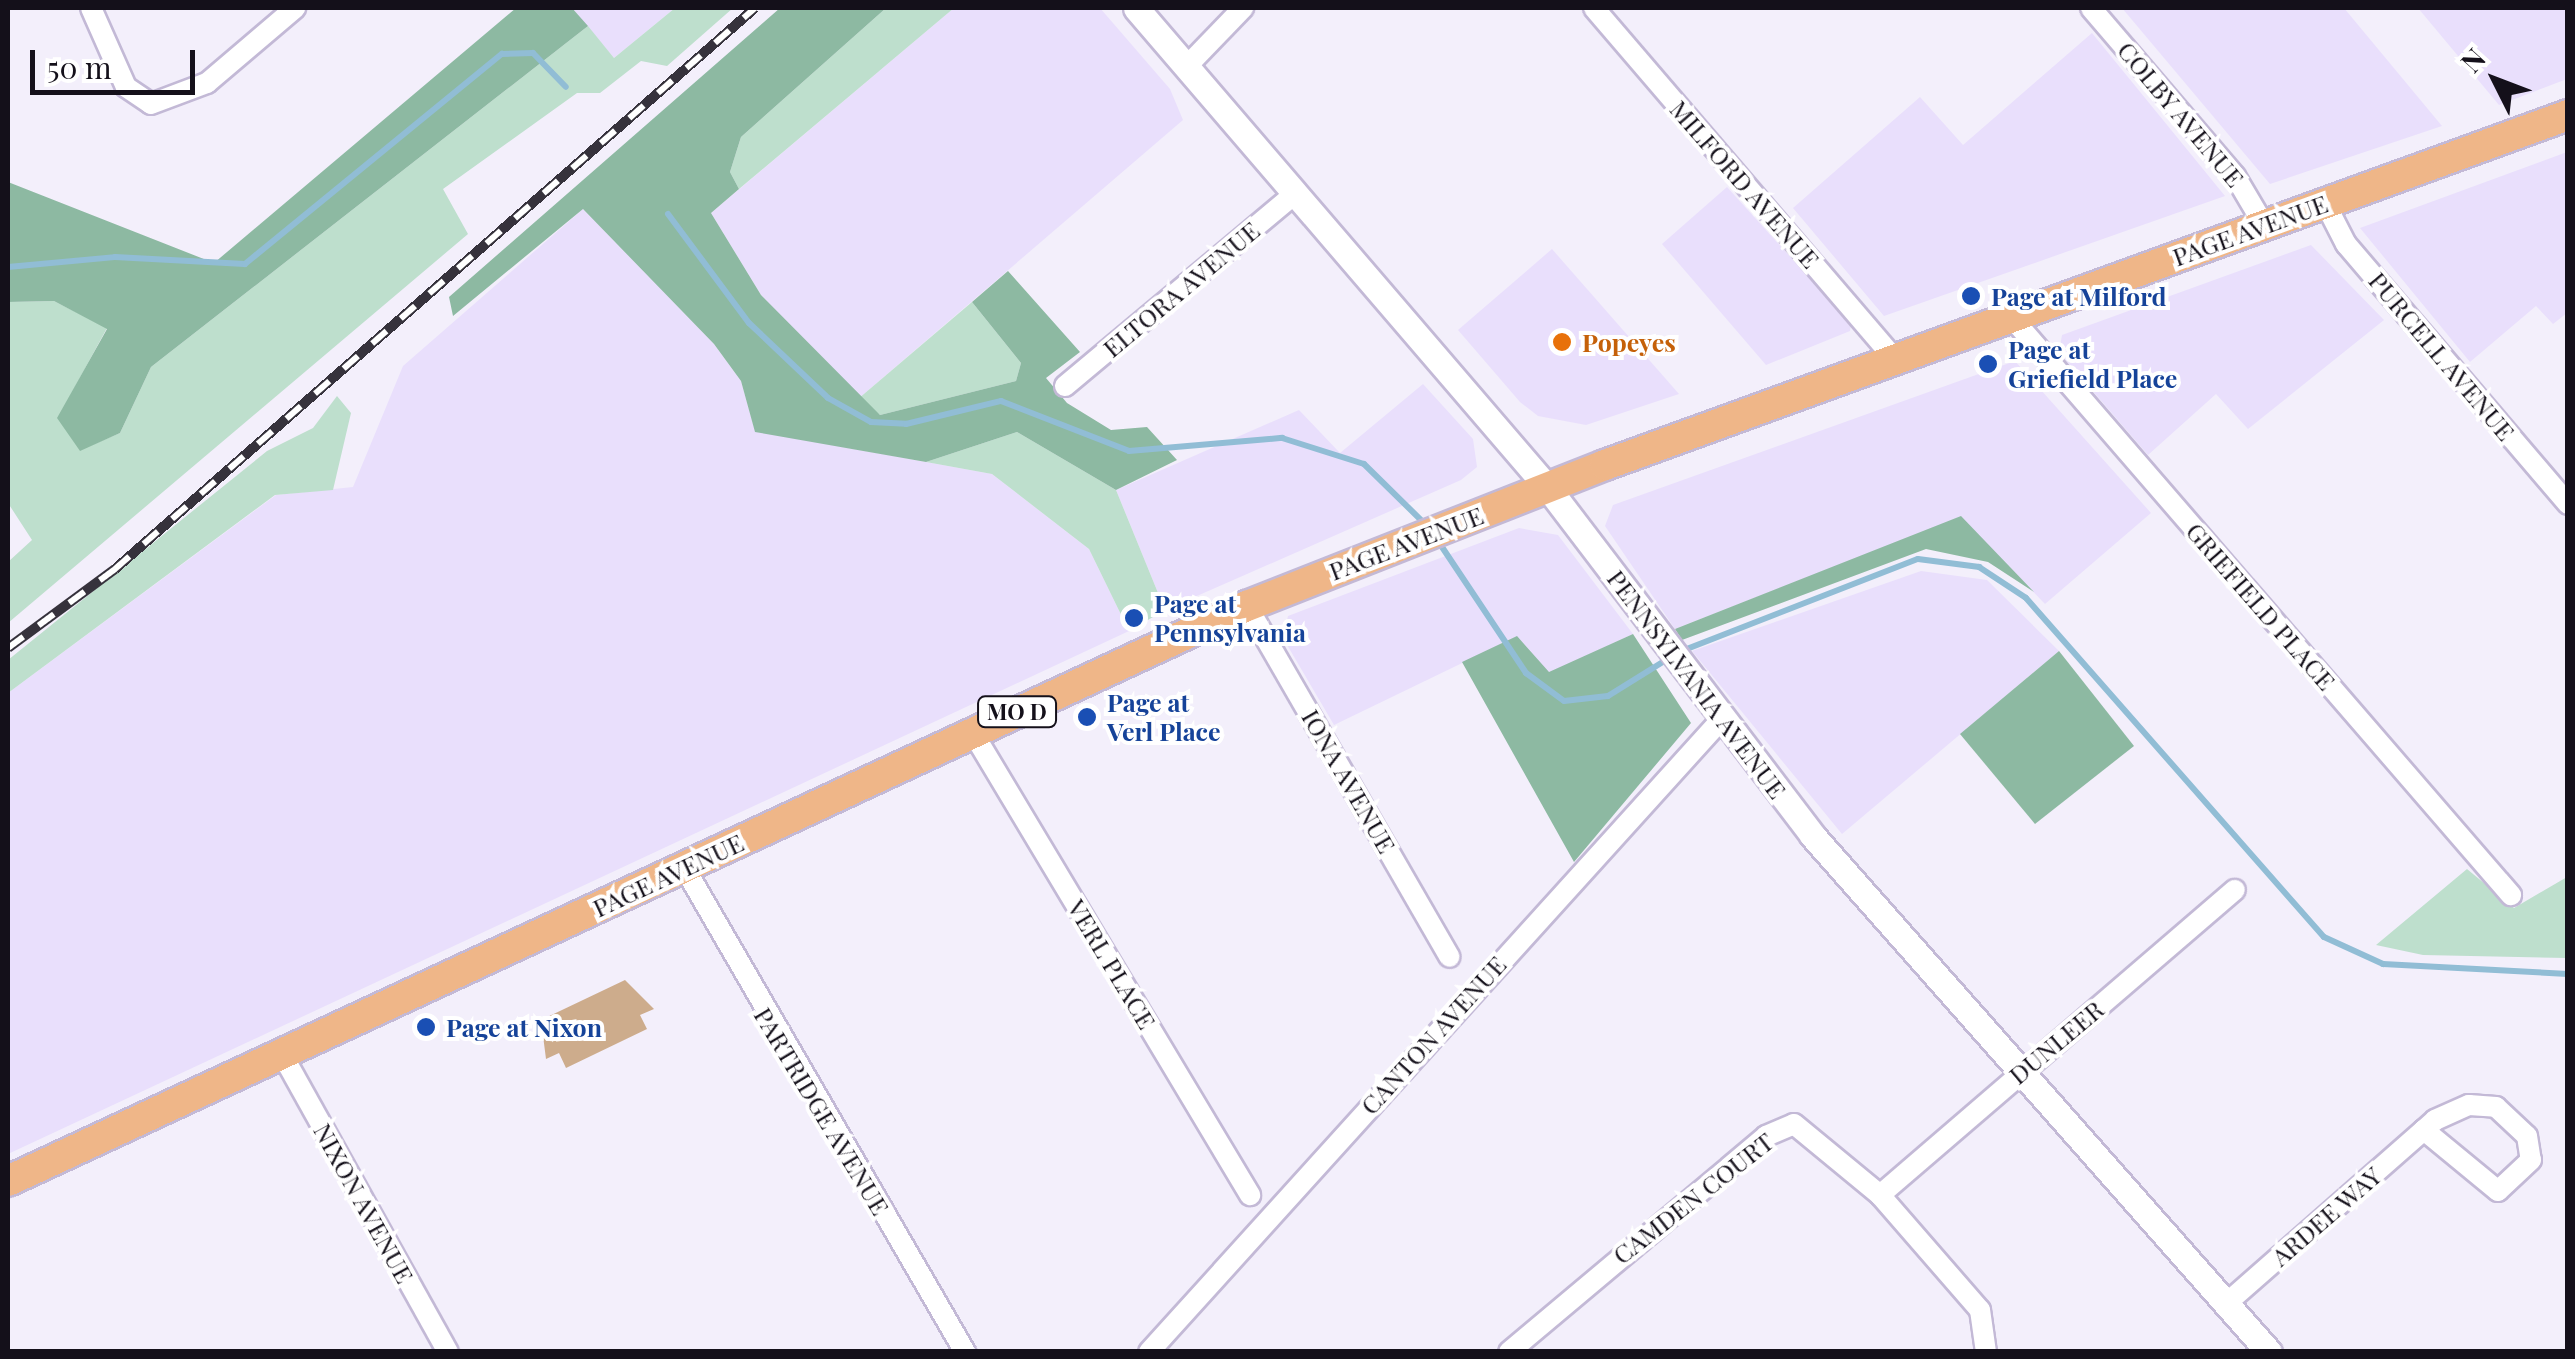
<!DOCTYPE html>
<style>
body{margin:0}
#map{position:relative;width:2575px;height:1359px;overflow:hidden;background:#f3effb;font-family:"Playfair Display",serif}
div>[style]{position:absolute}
.built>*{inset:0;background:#e9dffc}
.green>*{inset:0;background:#bedfcd}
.forest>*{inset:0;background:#8db9a2}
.stream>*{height:6px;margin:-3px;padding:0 3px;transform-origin:3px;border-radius:3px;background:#91bdd5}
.building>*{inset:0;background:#cdac8c}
.roads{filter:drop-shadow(2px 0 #c3b9d6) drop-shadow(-2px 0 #c3b9d6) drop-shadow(0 2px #c3b9d6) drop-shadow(0 -2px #c3b9d6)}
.minor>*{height:20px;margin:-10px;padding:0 10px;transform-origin:10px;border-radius:10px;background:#fff}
.tertiary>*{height:25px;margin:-12.5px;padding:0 12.5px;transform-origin:12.5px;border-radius:12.5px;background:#fff}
.primary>*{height:30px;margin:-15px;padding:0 15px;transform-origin:15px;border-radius:15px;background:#efb688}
.rail>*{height:10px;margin-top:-5px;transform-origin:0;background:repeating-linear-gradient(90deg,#fff 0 19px,#36323c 0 38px);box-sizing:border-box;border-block:2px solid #36323c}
.dots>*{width:28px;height:28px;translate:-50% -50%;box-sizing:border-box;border:5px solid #fff;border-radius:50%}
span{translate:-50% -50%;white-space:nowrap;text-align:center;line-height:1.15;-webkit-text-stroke:8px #fff;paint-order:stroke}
.shield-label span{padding:2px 8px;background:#fff;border:2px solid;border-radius:8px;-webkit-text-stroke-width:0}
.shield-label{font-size:22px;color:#14101a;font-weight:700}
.street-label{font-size:25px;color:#14101a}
.transit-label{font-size:25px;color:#164399;font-weight:700}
.left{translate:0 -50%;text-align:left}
.food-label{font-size:25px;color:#c56008;font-weight:700}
.frame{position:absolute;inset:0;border:10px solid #14101a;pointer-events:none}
.north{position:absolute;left:2445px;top:30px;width:100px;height:100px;-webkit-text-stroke:8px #fff;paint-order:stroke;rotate:312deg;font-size:28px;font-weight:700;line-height:40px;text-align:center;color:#14101a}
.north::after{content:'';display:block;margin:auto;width:35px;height:45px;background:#14101a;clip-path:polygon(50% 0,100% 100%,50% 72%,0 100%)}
.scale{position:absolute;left:30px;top:50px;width:165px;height:45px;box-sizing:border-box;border:5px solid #14101a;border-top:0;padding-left:12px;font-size:30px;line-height:35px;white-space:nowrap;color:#14101a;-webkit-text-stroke:8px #fff;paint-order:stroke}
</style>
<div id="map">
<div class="built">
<i style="clip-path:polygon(572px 8px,675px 8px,614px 58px)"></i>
<i style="clip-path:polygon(954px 8px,1100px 8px,1170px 89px,1183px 120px,858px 399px,761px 295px,711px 213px)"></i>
<i style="clip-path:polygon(2122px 8px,2344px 8px,2442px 126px,2270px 184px)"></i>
<i style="clip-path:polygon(2418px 8px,2567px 8px,2567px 79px,2499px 105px)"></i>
<i style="clip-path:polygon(2092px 33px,2225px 196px,1884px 316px,1793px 208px,1920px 97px,1963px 145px)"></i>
<i style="clip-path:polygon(2567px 152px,2567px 313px,2553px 324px,2536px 306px,2470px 362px,2360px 228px)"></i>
<i style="clip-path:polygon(1727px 187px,1851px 324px,1850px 331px,1766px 365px,1662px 244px)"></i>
<i style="clip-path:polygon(583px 209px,714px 344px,741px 381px,755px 431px,992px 474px,1089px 549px,1129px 631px,8px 1154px,8px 693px,276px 495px,353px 487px,403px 366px)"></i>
<i style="clip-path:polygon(2311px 245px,2384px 320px,2248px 429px,2216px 394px,2148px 455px,2059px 352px,2062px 335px)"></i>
<i style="clip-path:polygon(1552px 249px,1679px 394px,1586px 425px,1538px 416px,1520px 402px,1458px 330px)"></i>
<i style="clip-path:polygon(2015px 361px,2151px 513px,2045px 604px,1961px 517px,1675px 629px,1605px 526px,1613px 505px)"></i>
<i style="clip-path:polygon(1423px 384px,1473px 439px,1477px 467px,1461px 480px,1165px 610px,1116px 490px,1299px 410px,1340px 453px)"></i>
<i style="clip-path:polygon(1519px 528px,1558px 535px,1633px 634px,1549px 673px,1516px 637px,1334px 725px,1283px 638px,1288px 616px)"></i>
<i style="clip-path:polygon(1921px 571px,1987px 580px,2059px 651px,1842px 834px,1692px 651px)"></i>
</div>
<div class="green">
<i style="clip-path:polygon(675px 8px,733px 8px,667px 66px,641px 61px,600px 93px,577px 93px,443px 189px,468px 234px,8px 623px,8px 562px,32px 540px,8px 503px,8px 302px,54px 301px,107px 328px,58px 418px,80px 450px,120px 433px,151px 367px,588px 26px,614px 58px)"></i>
<i style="clip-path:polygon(886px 8px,954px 8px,739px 189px,730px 172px,741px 137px)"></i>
<i style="clip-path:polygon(972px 302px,1021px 363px,1016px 381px,880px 415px,858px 399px)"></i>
<i style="clip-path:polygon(337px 396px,351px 413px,333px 490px,275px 495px,8px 693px,8px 660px,267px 451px,313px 428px)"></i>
<i style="clip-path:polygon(1017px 432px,1116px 490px,1165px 610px,1129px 631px,1089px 549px,992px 474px,926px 462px)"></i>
<i style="clip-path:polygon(2467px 869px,2514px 908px,2567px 877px,2567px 958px,2423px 955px,2376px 945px)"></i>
</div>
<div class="forest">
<i style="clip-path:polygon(516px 8px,572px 8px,588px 26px,151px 367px,120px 433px,80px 451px,57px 418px,107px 329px,54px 301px,8px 302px,8px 182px,214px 263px)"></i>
<i style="clip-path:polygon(780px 8px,886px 8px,741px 137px,730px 172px,739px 189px,711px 213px,761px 295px,880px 415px,1016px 381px,1021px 363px,972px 302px,1008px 271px,1080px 352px,1046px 378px,1067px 403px,1111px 430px,1147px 427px,1177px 460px,1116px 490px,1017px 432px,926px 462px,755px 432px,741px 381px,714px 344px,583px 209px,453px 316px,449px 297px)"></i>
<i style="clip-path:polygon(1961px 516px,2034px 592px,1988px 562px,1926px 549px,1682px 640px,1675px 629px)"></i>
<i style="clip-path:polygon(1633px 634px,1691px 723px,1574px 862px,1462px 662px,1517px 636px,1549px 672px)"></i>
<i style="clip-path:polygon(2059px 651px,2134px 746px,2035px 824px,1960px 734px)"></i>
</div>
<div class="stream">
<i style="left:668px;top:214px;width:136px;rotate:53.4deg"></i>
<i style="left:749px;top:323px;width:109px;rotate:43.5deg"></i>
<i style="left:828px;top:398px;width:49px;rotate:29.2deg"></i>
<i style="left:871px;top:422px;width:35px;rotate:3deg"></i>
<i style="left:906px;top:424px;width:98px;rotate:-13.6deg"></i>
<i style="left:1001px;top:401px;width:137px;rotate:21.3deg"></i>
<i style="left:1129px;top:451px;width:154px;rotate:-4.9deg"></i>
<i style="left:1282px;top:438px;width:86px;rotate:17.6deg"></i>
<i style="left:1364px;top:464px;width:90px;rotate:44.5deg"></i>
<i style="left:8px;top:267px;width:107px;rotate:-5.3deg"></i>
<i style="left:115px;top:257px;width:130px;rotate:3.1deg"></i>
<i style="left:245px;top:264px;width:332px;rotate:-39.3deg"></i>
<i style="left:502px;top:54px;width:31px;rotate:-2deg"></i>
<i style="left:533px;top:53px;width:47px;rotate:45.9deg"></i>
<i style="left:1438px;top:541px;width:159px;rotate:56.3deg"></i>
<i style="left:1526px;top:673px;width:47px;rotate:36.4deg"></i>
<i style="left:1564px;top:701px;width:44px;rotate:-6.5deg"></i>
<i style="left:1608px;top:696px;width:72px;rotate:-31.9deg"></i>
<i style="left:1679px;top:652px;width:256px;rotate:-21.3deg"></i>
<i style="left:1918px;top:559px;width:62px;rotate:7.5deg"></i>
<i style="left:1979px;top:567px;width:56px;rotate:33.4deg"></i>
<i style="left:2026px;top:598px;width:451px;rotate:48.7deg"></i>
<i style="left:2324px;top:937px;width:65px;rotate:24.6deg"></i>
<i style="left:2383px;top:964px;width:185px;rotate:3.1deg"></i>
</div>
<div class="building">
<i style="clip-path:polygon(625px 980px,654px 1009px,640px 1015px,647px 1029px,566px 1068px,559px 1053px,546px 1059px,541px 1020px)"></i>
</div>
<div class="roads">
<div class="minor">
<i style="left:91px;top:8px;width:86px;rotate:66.1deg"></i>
<i style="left:126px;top:87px;width:30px;rotate:34deg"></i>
<i style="left:151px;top:104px;width:60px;rotate:-20.6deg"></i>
<i style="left:207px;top:83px;width:116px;rotate:-40.4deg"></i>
<i style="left:1594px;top:8px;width:464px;rotate:49.4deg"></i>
<i style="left:2091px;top:8px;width:221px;rotate:49.4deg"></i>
<i style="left:2235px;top:176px;width:57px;rotate:59.4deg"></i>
<i style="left:1187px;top:66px;width:81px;rotate:-46deg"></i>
<i style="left:2325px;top:203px;width:46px;rotate:62.9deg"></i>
<i style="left:2346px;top:244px;width:342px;rotate:49.5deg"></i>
<i style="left:2012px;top:318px;width:763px;rotate:49.15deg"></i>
<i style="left:1065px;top:386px;width:302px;rotate:-39.9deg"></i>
<i style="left:1247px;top:606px;width:405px;rotate:60deg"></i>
<i style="left:973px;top:733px;width:539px;rotate:59.05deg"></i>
<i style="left:684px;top:867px;width:561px;rotate:59.91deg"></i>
<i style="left:282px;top:1054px;width:341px;rotate:60.9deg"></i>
<i style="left:1880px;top:1195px;width:468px;rotate:-40.7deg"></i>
<i style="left:2228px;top:1302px;width:261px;rotate:-41.3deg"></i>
<i style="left:2424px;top:1130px;width:15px;rotate:-42deg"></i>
<i style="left:2435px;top:1120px;width:37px;rotate:-24deg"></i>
<i style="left:2469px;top:1105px;width:27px;rotate:4deg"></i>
<i style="left:2496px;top:1107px;width:42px;rotate:43.1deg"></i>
<i style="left:2527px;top:1136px;width:24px;rotate:81deg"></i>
<i style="left:2531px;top:1160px;width:45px;rotate:136.8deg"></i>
<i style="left:2498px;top:1191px;width:96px;rotate:-140.5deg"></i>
<i style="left:1149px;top:1352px;width:851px;rotate:-47.86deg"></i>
<i style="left:1509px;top:1352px;width:336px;rotate:-40deg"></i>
<i style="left:1766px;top:1136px;width:30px;rotate:-23deg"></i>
<i style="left:1794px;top:1124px;width:112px;rotate:39.5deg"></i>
<i style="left:1880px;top:1195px;width:152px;rotate:49deg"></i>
<i style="left:1980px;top:1310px;width:42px;rotate:81.9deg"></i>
</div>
<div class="tertiary">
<i style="left:1136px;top:8px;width:633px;rotate:49.36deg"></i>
<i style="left:1548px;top:488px;width:436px;rotate:52.7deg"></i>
<i style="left:1812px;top:835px;width:690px;rotate:48.53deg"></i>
</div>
<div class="primary">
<i style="left:8px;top:1181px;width:1366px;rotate:-24.9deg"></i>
<i style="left:1247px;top:606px;width:385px;rotate:-21.5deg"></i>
<i style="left:1605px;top:465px;width:1025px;rotate:-19.97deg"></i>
</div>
</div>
<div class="rail">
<i style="left:8px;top:648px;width:133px;rotate:-36.4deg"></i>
<i style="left:115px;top:569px;width:851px;rotate:-41.24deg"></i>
</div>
<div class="dots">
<i style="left:1971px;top:296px;background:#1a4fb4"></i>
<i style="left:1562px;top:342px;background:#e8710a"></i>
<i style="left:1988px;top:364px;background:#1a4fb4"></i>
<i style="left:1134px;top:618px;background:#1a4fb4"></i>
<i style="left:1087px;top:717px;background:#1a4fb4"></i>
<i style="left:426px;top:1027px;background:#1a4fb4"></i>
</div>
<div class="shield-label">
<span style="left:1017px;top:712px">MO D</span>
</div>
<div class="street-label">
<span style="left:2181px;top:114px;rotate:50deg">COLBY AVENUE</span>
<span style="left:1745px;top:184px;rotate:49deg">MILFORD AVENUE</span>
<span style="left:2250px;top:230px;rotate:-20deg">PAGE AVENUE</span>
<span style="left:1181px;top:289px;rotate:-40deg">ELTORA AVENUE</span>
<span style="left:2442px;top:356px;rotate:50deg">PURCELL AVENUE</span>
<span style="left:1406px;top:543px;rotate:-21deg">PAGE AVENUE</span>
<span style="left:2261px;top:606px;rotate:49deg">GRIEFIELD PLACE</span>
<span style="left:1697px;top:684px;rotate:53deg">PENNSYLVANIA AVENUE</span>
<span style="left:1349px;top:781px;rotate:60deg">IONA AVENUE</span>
<span style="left:668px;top:875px;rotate:-25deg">PAGE AVENUE</span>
<span style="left:1112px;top:964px;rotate:59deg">VERL PLACE</span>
<span style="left:1433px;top:1035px;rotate:-48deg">CANTON AVENUE</span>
<span style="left:2056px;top:1042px;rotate:-40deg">DUNLEER</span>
<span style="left:822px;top:1111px;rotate:59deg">PARTRIDGE AVENUE</span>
<span style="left:1693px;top:1198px;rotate:-38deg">CAMDEN COURT</span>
<span style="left:364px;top:1203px;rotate:61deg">NIXON AVENUE</span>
<span style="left:2326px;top:1216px;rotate:-41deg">ARDEE WAY</span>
</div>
<div class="transit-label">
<span class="left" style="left:1991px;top:296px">Page at Milford</span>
<span class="left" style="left:2008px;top:364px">Page at<br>Griefield Place</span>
<span class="left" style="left:1154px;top:618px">Page at<br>Pennsylvania</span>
<span class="left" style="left:1107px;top:717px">Page at<br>Verl Place</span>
<span class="left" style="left:446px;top:1027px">Page at Nixon</span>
</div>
<div class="food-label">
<span class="left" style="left:1582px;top:342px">Popeyes</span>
</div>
<div class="frame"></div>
<div class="north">N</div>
<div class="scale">50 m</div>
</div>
